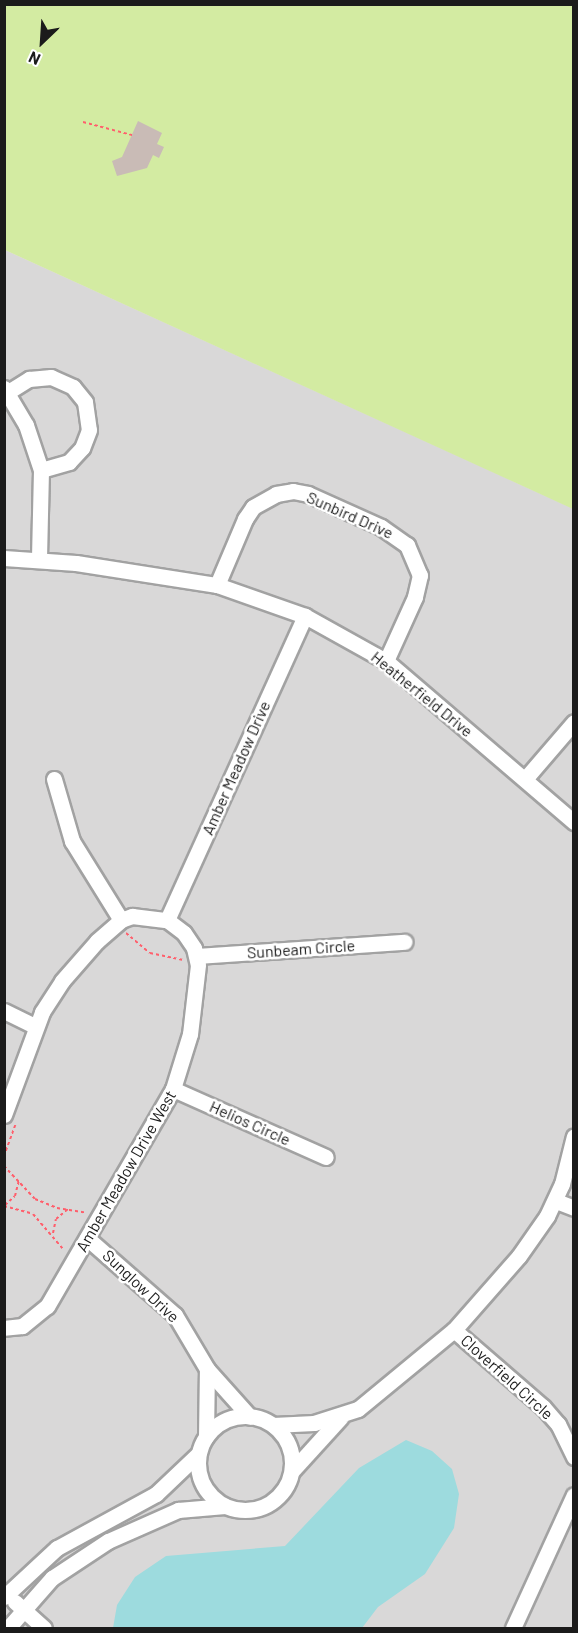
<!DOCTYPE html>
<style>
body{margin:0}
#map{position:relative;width:578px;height:1633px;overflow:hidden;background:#ede6e0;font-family:Barlow,sans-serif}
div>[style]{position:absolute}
.residential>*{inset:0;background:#d9d8d8}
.grass>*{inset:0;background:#d3eba2}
.water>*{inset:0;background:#9ddbde}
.building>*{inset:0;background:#c9bbb6}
.path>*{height:2px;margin-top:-1px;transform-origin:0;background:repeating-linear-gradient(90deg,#ff5f6c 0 3px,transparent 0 6px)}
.roads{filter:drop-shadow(2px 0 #a2a2a2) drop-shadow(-2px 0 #a2a2a2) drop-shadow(0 2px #a2a2a2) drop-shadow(0 -2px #a2a2a2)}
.street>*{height:15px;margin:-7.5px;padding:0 7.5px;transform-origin:7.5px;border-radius:7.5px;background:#fff}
.street>.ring{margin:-7.5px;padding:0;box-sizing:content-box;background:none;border:15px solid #fff;border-radius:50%}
span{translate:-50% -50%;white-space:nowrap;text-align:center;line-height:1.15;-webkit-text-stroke:5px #fff;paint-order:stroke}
.street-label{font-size:16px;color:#1b1b1b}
.frame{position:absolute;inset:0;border:6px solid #1b1b1b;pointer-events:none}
.north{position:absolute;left:12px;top:12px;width:60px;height:60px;-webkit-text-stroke:4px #fff;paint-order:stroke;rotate:205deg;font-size:16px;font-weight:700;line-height:24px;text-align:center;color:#1b1b1b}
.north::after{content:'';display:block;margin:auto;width:21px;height:27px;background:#1b1b1b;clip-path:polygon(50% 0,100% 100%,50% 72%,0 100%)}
</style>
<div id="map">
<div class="residential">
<i style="clip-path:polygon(5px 250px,574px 509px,573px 1628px,5px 1628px)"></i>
</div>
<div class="grass">
<i style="clip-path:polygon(5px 5px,573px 5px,573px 509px,5px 250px)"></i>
</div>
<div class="water">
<i style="clip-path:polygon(406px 1440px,432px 1451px,452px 1469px,459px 1494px,454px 1528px,425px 1574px,378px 1607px,362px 1628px,113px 1628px,117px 1605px,135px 1577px,166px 1556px,285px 1546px,359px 1468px)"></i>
</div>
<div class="building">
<i style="clip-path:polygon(138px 121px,162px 133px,157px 144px,164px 147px,159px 158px,153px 155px,147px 168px,117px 176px,112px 161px,122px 157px)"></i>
</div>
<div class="path">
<i style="left:83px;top:122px;width:51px;rotate:14.9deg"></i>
<i style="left:126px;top:933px;width:31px;rotate:40deg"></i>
<i style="left:150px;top:953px;width:34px;rotate:12deg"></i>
<i style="left:4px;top:1156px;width:33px;rotate:-70deg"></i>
<i style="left:4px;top:1166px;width:45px;rotate:46.8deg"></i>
<i style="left:35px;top:1199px;width:24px;rotate:22deg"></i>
<i style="left:57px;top:1208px;width:30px;rotate:9deg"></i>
<i style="left:5px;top:1205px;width:13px;rotate:-42deg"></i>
<i style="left:15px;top:1196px;width:16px;rotate:-76deg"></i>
<i style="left:4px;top:1206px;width:30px;rotate:15deg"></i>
<i style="left:33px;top:1214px;width:46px;rotate:49.4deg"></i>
<i style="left:53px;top:1233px;width:14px;rotate:-78deg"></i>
<i style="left:56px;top:1219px;width:16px;rotate:-40deg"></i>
</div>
<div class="roads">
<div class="street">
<i style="left:4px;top:388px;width:43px;rotate:59.3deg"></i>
<i style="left:26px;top:425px;width:47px;rotate:71.6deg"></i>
<i style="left:41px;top:470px;width:89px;rotate:91.3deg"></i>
<i style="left:8px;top:392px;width:25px;rotate:-32deg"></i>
<i style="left:29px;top:379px;width:22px;rotate:-5deg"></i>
<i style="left:51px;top:377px;width:24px;rotate:24deg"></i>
<i style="left:73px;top:387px;width:19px;rotate:51deg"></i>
<i style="left:85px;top:402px;width:28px;rotate:82deg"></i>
<i style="left:89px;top:430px;width:19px;rotate:111deg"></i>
<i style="left:82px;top:448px;width:19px;rotate:133deg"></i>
<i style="left:69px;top:462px;width:29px;rotate:164deg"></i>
<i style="left:4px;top:558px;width:72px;rotate:4deg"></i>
<i style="left:76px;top:563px;width:143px;rotate:8.9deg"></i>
<i style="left:217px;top:585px;width:93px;rotate:19.4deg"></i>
<i style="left:305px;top:616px;width:93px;rotate:29.1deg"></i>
<i style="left:386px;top:661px;width:248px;rotate:40.6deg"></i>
<i style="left:217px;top:585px;width:72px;rotate:-67deg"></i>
<i style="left:245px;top:519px;width:14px;rotate:-56deg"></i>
<i style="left:253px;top:507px;width:26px;rotate:-29deg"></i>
<i style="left:276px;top:494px;width:17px;rotate:-10deg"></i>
<i style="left:293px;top:491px;width:15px;rotate:11deg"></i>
<i style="left:308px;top:494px;width:80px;rotate:24.3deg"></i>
<i style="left:381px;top:527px;width:32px;rotate:35deg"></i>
<i style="left:407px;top:545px;width:33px;rotate:67deg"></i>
<i style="left:420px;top:575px;width:23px;rotate:103deg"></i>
<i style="left:415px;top:597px;width:70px;rotate:114.4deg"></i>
<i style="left:54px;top:779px;width:65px;rotate:73.8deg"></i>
<i style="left:72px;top:841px;width:93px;rotate:58.2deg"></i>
<i style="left:525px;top:779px;width:75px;rotate:-49.3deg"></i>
<i style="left:167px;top:920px;width:334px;rotate:-65.6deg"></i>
<i style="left:197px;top:956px;width:208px;rotate:-3.9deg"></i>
<i style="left:4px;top:1011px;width:34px;rotate:26deg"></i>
<i style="left:173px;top:1089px;width:167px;rotate:24deg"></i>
<i style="left:4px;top:1115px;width:110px;rotate:-69.7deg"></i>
<i style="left:42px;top:1012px;width:37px;rotate:-57deg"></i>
<i style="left:62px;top:981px;width:53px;rotate:-48.8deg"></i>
<i style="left:97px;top:941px;width:32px;rotate:-41deg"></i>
<i style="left:121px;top:920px;width:12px;rotate:-20deg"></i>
<i style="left:132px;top:916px;width:35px;rotate:7deg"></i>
<i style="left:167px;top:920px;width:21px;rotate:37deg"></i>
<i style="left:184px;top:933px;width:18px;rotate:56deg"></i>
<i style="left:194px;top:948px;width:17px;rotate:77deg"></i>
<i style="left:198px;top:965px;width:69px;rotate:96.6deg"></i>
<i style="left:190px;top:1034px;width:58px;rotate:107.2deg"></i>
<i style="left:173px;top:1089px;width:251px;rotate:120.1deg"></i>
<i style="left:47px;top:1306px;width:32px;rotate:141deg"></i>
<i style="left:22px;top:1326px;width:18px;rotate:174deg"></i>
<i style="left:556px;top:1201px;width:19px;rotate:21deg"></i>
<i style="left:87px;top:1238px;width:117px;rotate:41.2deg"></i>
<i style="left:175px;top:1315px;width:63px;rotate:59.3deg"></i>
<i style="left:207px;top:1369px;width:64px;rotate:48.1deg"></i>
<i style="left:454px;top:1330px;width:118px;rotate:40.9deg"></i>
<i style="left:543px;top:1407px;width:23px;rotate:49deg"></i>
<i style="left:558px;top:1424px;width:37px;rotate:64deg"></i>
<i class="ring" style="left:198px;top:1416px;width:79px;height:79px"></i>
<i style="left:273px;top:1425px;width:41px;rotate:-2.8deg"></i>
<i style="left:314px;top:1423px;width:46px;rotate:-17.7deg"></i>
<i style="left:358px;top:1409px;width:124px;rotate:-39.5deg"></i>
<i style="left:454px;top:1330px;width:98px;rotate:-48.7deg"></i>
<i style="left:519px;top:1256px;width:49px;rotate:-55deg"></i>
<i style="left:547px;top:1216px;width:35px;rotate:-65deg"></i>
<i style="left:562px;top:1184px;width:49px;rotate:-76deg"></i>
<i style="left:206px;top:1437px;width:68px;rotate:-89.2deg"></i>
<i style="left:292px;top:1471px;width:72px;rotate:-47.8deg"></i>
<i style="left:4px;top:1597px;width:72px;rotate:-42.8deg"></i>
<i style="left:57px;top:1548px;width:113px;rotate:-28.6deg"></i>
<i style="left:156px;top:1494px;width:59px;rotate:-43.6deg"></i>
<i style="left:15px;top:1602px;width:39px;rotate:42deg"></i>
<i style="left:8px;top:1628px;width:67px;rotate:-48.7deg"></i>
<i style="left:52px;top:1578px;width:67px;rotate:-33.5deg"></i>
<i style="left:108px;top:1541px;width:77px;rotate:-23.9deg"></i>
<i style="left:178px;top:1510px;width:47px;rotate:-4.9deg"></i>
<i style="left:513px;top:1628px;width:146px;rotate:-65.4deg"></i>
</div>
</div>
<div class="street-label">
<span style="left:350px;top:515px;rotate:24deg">Sunbird Drive</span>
<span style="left:422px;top:694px;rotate:39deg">Heatherfield Drive</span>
<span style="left:236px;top:768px;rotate:-66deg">Amber Meadow Drive</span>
<span style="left:301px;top:949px;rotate:-4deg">Sunbeam Circle</span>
<span style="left:250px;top:1123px;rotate:24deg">Helios Circle</span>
<span style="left:126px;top:1171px;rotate:-60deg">Amber Meadow Drive West</span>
<span style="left:141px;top:1286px;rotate:43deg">Sunglow Drive</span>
<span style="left:507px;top:1377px;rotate:42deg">Cloverfield Circle</span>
</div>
<div class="frame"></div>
<div class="north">N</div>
</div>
